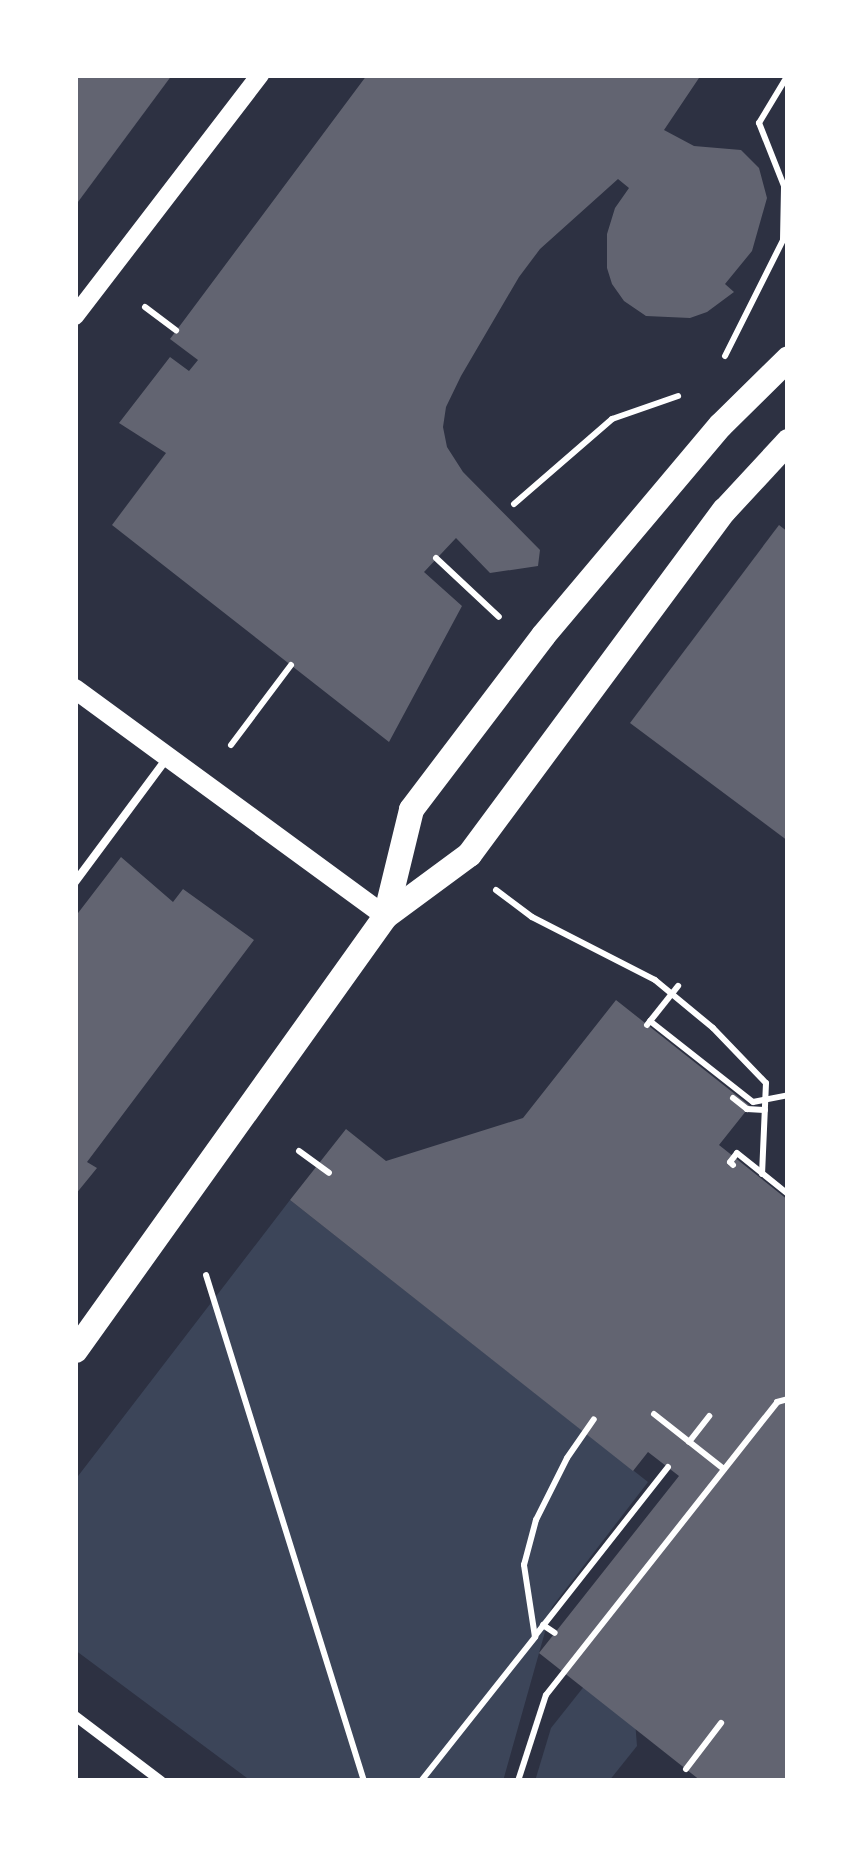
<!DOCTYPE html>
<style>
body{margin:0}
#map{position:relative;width:863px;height:1856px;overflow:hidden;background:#2d3142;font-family:Raleway,sans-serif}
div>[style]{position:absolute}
.green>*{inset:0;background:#3c4559}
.building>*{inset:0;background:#626471}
.path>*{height:6px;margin:-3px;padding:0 3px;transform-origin:3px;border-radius:3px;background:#fff}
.service>*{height:8px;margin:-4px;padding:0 4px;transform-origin:4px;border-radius:4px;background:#fff}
.minor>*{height:10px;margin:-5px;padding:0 5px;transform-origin:5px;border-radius:5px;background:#fff}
.tertiary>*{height:18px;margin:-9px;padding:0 9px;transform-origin:9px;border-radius:9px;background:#fff}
.secondary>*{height:20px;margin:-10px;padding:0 10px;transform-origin:10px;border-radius:10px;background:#fff}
.primary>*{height:25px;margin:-12.5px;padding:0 12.5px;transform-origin:12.5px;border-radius:12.5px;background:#fff}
span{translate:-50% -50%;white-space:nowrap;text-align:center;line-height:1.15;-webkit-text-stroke:10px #fff;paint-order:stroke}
.frame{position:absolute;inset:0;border:78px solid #fff;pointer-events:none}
</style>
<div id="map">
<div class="green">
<i style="clip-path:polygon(290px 1200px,648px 1482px,552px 1607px,503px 1781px,251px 1781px,75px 1650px,75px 1480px)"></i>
<i style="clip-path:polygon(628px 1631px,637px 1746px,609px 1781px,535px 1781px,551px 1728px)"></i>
</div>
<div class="building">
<i style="clip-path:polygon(75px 75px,172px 75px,75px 206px)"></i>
<i style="clip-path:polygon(367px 75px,701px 75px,664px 130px,694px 146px,741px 150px,759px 168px,767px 198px,752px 251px,725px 284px,734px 292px,707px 312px,690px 318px,646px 316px,624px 301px,612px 284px,607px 268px,607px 234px,615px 208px,629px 188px,618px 179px,540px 249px,519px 277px,461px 376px,446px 407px,443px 427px,447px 447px,463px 472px,540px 550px,538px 566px,490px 573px,456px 538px,424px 572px,462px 606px,389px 742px,112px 525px,166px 453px,119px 423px,170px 357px,189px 371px,198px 360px,170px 339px)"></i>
<i style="clip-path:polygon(779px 525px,788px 532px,788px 841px,630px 723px)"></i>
<i style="clip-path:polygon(121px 857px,173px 902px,183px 889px,254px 940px,87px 1162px,97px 1168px,75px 1195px,75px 917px)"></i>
<i style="clip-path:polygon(616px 1000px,750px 1106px,719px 1145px,788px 1200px,788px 1781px,701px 1781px,539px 1653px,679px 1476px,648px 1452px,633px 1471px,290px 1200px,346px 1129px,386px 1161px,523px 1118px)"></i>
</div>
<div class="path">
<i style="left:145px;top:307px;width:39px;rotate:37deg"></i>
<i style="left:725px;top:356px;width:130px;rotate:-63.4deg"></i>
<i style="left:783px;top:240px;width:54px;rotate:-88.9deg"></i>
<i style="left:784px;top:186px;width:68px;rotate:-111.6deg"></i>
<i style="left:759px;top:123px;width:56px;rotate:-58.9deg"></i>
<i style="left:514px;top:504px;width:130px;rotate:-40.9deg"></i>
<i style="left:612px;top:419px;width:70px;rotate:-19.2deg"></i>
<i style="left:436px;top:558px;width:86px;rotate:43.1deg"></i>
<i style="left:231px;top:745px;width:100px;rotate:-53.1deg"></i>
<i style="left:496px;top:890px;width:45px;rotate:36.9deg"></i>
<i style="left:532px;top:917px;width:138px;rotate:27.1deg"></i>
<i style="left:655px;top:980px;width:75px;rotate:39.6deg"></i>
<i style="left:713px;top:1028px;width:76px;rotate:46.1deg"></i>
<i style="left:766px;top:1083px;width:91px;rotate:92.5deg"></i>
<i style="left:650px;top:1021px;width:131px;rotate:38.2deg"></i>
<i style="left:753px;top:1102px;width:36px;rotate:-11deg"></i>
<i style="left:647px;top:1025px;width:50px;rotate:-51.5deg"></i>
<i style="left:733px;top:1098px;width:18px;rotate:38deg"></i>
<i style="left:747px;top:1109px;width:18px;rotate:3deg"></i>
<i style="left:299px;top:1151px;width:37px;rotate:36deg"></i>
<i style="left:733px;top:1165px;width:4px;rotate:-135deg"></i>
<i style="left:730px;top:1162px;width:11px;rotate:-52deg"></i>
<i style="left:737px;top:1153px;width:65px;rotate:38.8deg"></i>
<i style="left:206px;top:1275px;width:530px;rotate:72.66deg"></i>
<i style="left:654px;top:1414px;width:89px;rotate:38.2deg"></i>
<i style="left:689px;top:1442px;width:33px;rotate:-52deg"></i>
<i style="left:543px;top:1625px;width:14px;rotate:34deg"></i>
<i style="left:535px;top:1636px;width:215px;rotate:-51.8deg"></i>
<i style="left:686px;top:1769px;width:58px;rotate:-52.7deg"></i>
<i style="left:421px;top:1781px;width:184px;rotate:-51.6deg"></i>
<i style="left:535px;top:1637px;width:73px;rotate:-98.7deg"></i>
<i style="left:524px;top:1565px;width:47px;rotate:-75.1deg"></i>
<i style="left:536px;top:1520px;width:69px;rotate:-63.4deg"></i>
<i style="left:567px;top:1458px;width:47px;rotate:-55.3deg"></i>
<i style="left:518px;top:1781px;width:90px;rotate:-72deg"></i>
<i style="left:546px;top:1695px;width:373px;rotate:-51.7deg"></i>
<i style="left:777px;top:1402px;width:11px;rotate:-15deg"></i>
</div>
<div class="service">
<i style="left:75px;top:882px;width:156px;rotate:-53.4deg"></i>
</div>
<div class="minor">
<i style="left:75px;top:1716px;width:108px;rotate:37.1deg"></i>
</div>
<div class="tertiary">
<i style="left:75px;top:316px;width:304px;rotate:-52.5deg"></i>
</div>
<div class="secondary">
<i style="left:75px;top:689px;width:384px;rotate:36.2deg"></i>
</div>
<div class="primary">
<i style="left:385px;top:916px;width:110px;rotate:-76.3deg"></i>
<i style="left:411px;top:809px;width:218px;rotate:-52.8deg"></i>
<i style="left:543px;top:635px;width:275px;rotate:-49.9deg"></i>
<i style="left:720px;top:425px;width:95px;rotate:-44.6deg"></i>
<i style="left:75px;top:1350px;width:533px;rotate:-54.46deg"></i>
<i style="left:385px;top:916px;width:104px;rotate:-36.4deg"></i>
<i style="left:469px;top:854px;width:428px;rotate:-53.5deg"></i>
<i style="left:724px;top:510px;width:94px;rotate:-47.2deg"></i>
</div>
<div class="frame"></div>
</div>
